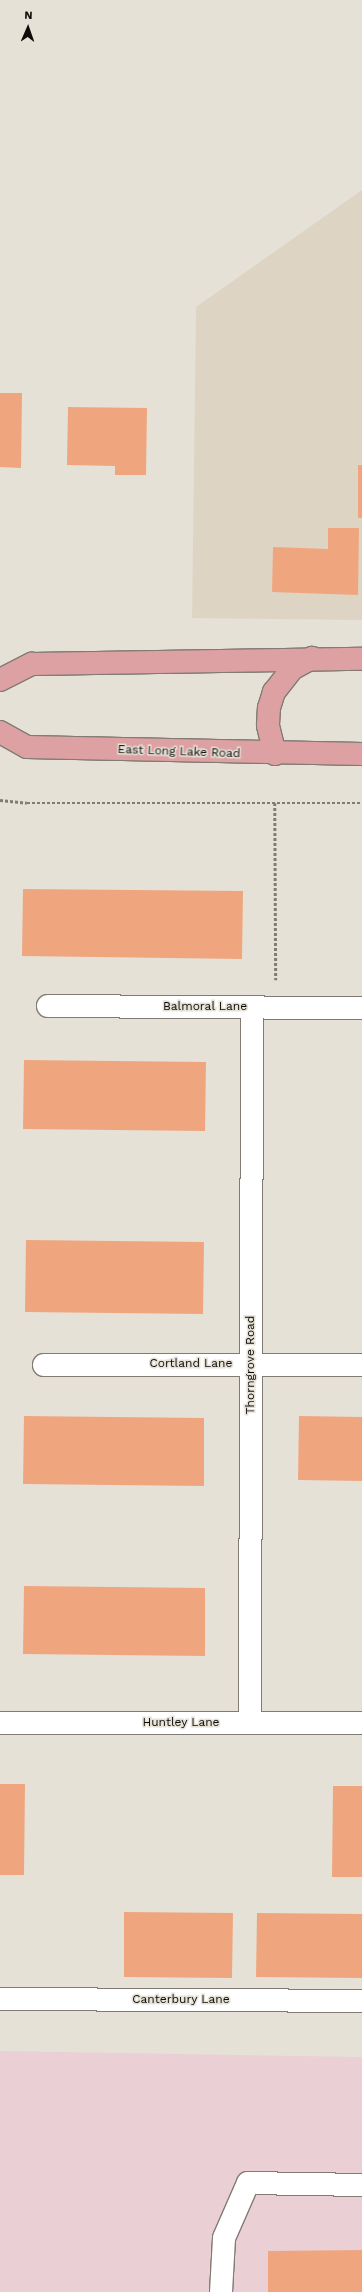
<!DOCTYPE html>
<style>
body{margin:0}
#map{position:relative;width:362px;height:2292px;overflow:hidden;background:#e6e1d7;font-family:"Work Sans",sans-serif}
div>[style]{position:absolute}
.built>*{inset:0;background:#ded4c4}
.industrial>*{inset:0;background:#ead0d4}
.building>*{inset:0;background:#efa67e}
.path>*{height:2.5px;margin-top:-1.25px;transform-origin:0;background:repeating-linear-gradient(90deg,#807c75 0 3px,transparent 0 5px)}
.roads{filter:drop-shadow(1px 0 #817b73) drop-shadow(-1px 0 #817b73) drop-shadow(0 1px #817b73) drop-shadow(0 -1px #817b73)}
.minor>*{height:22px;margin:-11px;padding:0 11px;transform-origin:11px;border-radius:11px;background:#fff}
.major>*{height:22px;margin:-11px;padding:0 11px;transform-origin:11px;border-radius:11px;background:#dea1a3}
span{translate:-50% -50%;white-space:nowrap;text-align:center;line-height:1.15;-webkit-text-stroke:3px #e6e1d7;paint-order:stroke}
.street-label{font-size:12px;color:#0e0c09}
.north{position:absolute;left:8px;top:8px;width:40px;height:40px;-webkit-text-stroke:3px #e6e1d7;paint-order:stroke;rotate:2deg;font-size:11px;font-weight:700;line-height:16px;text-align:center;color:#0e0c09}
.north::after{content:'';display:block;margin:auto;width:14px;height:18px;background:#0e0c09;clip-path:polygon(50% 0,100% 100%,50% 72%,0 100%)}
</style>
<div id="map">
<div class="built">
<i style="clip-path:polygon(362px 190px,362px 620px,192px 618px,196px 307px)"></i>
</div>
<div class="industrial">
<i style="clip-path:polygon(0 2051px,362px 2057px,362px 2292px,0 2292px)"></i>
</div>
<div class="building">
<i style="clip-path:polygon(0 393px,22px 393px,21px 468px,0 467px)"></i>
<i style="clip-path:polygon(68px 407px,147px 408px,146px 475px,115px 475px,115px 466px,67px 465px)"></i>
<i style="clip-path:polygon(358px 465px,362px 465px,362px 518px,358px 518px)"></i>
<i style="clip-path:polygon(328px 528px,359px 528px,358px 595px,272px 592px,273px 547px,328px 549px)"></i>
<i style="clip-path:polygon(23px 889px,243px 891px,242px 959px,22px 956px)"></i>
<i style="clip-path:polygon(24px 1060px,206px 1062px,205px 1131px,23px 1129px)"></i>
<i style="clip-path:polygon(26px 1240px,204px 1242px,203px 1314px,25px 1312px)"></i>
<i style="clip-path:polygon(24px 1416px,204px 1418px,204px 1486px,23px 1484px)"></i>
<i style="clip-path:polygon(299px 1416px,362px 1417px,362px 1481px,298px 1480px)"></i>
<i style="clip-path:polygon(24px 1586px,205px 1588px,205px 1656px,23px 1654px)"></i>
<i style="clip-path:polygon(0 1784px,25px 1784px,24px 1875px,0 1875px)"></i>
<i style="clip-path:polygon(333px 1786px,362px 1786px,362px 1877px,332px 1877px)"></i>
<i style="clip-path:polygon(124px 1912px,233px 1913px,232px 1978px,124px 1977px)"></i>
<i style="clip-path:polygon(257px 1913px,362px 1914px,362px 1978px,256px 1977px)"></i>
<i style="clip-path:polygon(362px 2250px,362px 2292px,268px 2292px,268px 2251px)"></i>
</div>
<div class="path">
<i style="left:0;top:800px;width:27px;rotate:6deg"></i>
<i style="left:27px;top:803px;width:335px"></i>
<i style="left:275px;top:803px;width:177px;rotate:89.7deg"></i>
</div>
<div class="roads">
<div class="minor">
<i style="left:48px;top:1006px;width:314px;rotate:0.4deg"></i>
<i style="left:44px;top:1365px;width:318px"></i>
<i style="left:0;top:1723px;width:362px"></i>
<i style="left:250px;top:1723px;width:715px;rotate:-89.84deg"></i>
<i style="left:0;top:1999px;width:362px;rotate:0.3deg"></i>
<i style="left:221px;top:2292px;width:54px;rotate:-86.8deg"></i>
<i style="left:224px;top:2238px;width:60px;rotate:-66.4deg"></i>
<i style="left:248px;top:2183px;width:114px;rotate:1deg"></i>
</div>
<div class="major">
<i style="left:0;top:680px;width:36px;rotate:-27deg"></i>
<i style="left:32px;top:664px;width:330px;rotate:-0.9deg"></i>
<i style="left:0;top:732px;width:31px;rotate:29deg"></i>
<i style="left:27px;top:747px;width:335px;rotate:1.2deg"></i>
<i style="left:275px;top:754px;width:30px;rotate:-104deg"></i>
<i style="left:268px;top:725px;width:17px;rotate:-87deg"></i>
<i style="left:269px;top:708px;width:17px;rotate:-73deg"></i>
<i style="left:274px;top:692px;width:29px;rotate:-52deg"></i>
<i style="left:292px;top:669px;width:23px;rotate:-29deg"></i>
</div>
</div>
<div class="street-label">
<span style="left:179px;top:752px;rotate:2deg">East Long Lake Road</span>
<span style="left:205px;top:1007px">Balmoral Lane</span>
<span style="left:191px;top:1364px">Cortland Lane</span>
<span style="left:251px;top:1365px;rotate:-90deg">Thorngrove Road</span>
<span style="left:181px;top:1723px">Huntley Lane</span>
<span style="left:181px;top:2000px">Canterbury Lane</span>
</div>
<div class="north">N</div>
</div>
